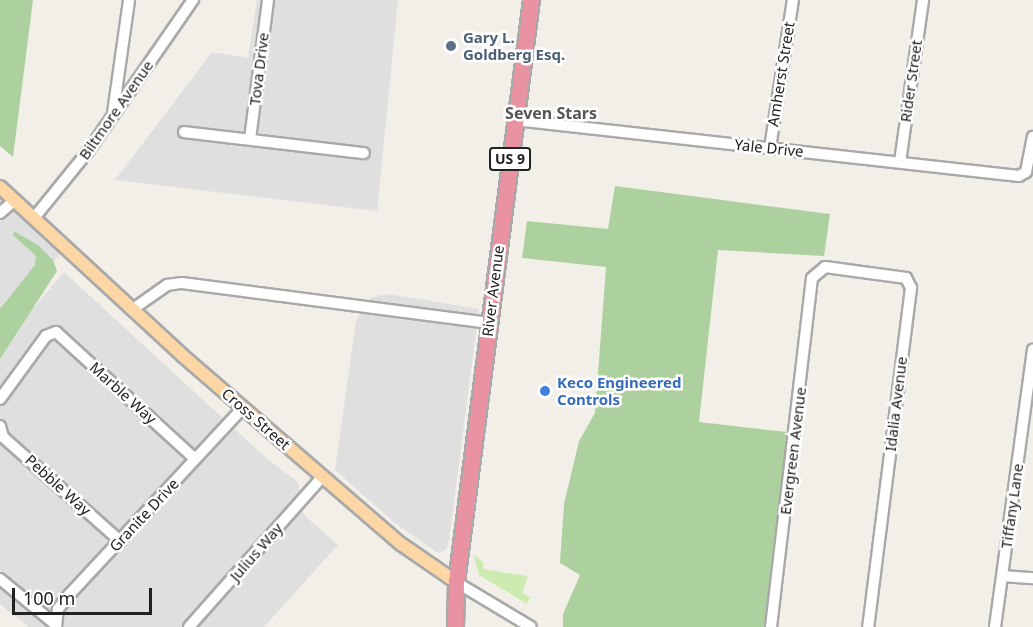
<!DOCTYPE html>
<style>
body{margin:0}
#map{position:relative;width:1033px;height:627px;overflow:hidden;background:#f2efe9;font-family:"Noto Sans",sans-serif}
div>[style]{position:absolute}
.residential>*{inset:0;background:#e0dfdf}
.grass>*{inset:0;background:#cdebb0}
.forest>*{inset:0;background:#add19e}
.roads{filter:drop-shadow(2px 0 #a9a9a9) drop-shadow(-2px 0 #a9a9a9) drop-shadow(0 2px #a9a9a9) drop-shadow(0 -2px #a9a9a9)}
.minor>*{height:10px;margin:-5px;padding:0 5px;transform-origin:5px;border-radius:5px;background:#fff}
.major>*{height:12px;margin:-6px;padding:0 6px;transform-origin:6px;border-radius:6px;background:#fcd6a4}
.highway>*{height:15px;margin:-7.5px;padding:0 7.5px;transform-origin:7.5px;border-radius:7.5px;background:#e892a2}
.dots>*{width:16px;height:16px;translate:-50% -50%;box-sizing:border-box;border:3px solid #fff;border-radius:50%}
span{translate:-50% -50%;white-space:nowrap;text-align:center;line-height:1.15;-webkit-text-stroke:5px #fff;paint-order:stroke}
.shield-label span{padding:2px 4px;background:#fff;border:2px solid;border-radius:4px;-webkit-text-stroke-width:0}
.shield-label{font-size:14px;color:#222;font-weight:700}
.service-label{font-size:15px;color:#4e5e75;font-weight:700}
.left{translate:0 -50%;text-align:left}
.street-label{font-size:15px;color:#222}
.shop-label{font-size:15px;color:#366cbe;font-weight:700}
.neighbourhood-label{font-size:16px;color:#555;font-weight:700}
.scale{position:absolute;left:12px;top:588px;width:140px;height:27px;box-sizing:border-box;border:3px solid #222;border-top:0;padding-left:8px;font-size:18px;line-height:21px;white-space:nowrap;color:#222;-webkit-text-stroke:4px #fff;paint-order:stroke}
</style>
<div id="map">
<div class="residential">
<i style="clip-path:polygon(257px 0,398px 0,377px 211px,115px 180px,212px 52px,248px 58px)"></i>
<i style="clip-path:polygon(0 189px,66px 248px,0 320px)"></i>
<i style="clip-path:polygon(64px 272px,265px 457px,298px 482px,304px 515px,338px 545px,264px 627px,29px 627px,0 604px,0 347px)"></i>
<i style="clip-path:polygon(390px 294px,479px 309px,449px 540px,447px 549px,438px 553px,395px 523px,335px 470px,356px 321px,371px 297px)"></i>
</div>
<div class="grass">
<i style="clip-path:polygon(473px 554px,483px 562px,483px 569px,528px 576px,522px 593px,530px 597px,527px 604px,479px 575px)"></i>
</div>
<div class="forest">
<i style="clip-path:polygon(0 0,33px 0,13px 157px,0 146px)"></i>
<i style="clip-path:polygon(615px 186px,830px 214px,824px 256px,718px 250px,699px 422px,787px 432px,767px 627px,563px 627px,563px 614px,580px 575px,560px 563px,564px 504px,579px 441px,595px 413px,606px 267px,522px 258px,527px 221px,608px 229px)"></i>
<i style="clip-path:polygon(14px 231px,39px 246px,53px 260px,57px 271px,0 359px,0 309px,35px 265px,36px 256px,13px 235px)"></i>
</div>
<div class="roads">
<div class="minor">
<i style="left:113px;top:113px;width:114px;rotate:-81.9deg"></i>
<i style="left:515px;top:120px;width:507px;rotate:6.34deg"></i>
<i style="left:1019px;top:176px;width:8px;rotate:-30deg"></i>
<i style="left:1026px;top:172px;width:36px;rotate:-79deg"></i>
<i style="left:184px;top:132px;width:181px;rotate:6.7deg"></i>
<i style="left:250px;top:139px;width:140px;rotate:-82.6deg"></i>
<i style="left:770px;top:148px;width:150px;rotate:-81.2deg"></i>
<i style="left:900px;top:162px;width:164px;rotate:-81.9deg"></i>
<i style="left:0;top:213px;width:20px;rotate:-41deg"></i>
<i style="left:34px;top:218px;width:87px;rotate:-51deg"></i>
<i style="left:89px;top:150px;width:183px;rotate:-55.3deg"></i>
<i style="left:133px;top:309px;width:42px;rotate:-35.2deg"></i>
<i style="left:167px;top:285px;width:15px;rotate:-8deg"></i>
<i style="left:182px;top:283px;width:310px;rotate:7.4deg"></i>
<i style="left:0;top:399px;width:78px;rotate:-53.9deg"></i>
<i style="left:46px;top:336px;width:11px;rotate:-22deg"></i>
<i style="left:56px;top:332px;width:188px;rotate:42.4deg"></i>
<i style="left:0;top:426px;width:11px;rotate:75deg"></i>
<i style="left:3px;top:437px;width:157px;rotate:41.6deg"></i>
<i style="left:1002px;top:576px;width:31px;rotate:4deg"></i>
<i style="left:0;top:579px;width:72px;rotate:39.4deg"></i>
<i style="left:456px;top:582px;width:87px;rotate:31deg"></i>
<i style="left:56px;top:627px;width:18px;rotate:-84deg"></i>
<i style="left:58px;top:609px;width:18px;rotate:-52deg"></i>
<i style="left:69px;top:595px;width:255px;rotate:-47.1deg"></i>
<i style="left:189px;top:627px;width:202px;rotate:-48.4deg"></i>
<i style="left:771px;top:627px;width:351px;rotate:-83.3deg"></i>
<i style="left:812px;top:278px;width:17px;rotate:-40deg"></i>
<i style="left:825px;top:267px;width:82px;rotate:7.7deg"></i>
<i style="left:906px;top:278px;width:11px;rotate:63deg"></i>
<i style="left:911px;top:288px;width:342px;rotate:97.2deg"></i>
<i style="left:995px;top:627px;width:280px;rotate:-82.2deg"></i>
</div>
<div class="major">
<i style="left:0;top:187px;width:249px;rotate:42.7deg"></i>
<i style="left:183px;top:356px;width:288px;rotate:40.8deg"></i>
<i style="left:401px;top:544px;width:67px;rotate:34.6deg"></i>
</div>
<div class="highway">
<i style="left:455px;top:627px;width:45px;rotate:-88.7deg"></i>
<i style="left:456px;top:582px;width:587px;rotate:-82.66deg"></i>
</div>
</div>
<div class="dots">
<i style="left:451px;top:46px;background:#5c6f8a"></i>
<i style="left:545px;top:391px;background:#3f7fe0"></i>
</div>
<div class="shield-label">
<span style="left:510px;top:159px">US 9</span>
</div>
<div class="service-label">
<span class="left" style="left:463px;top:46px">Gary L.<br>Goldberg Esq.</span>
</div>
<div class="street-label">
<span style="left:259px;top:69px;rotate:-83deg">Tova Drive</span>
<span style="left:781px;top:74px;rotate:-81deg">Amherst Street</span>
<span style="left:911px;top:81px;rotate:-82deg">Rider Street</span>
<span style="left:116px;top:110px;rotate:-55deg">Biltmore Avenue</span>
<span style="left:769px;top:148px;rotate:6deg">Yale Drive</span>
<span style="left:493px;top:291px;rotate:-83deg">River Avenue</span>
<span style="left:123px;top:393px;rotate:42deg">Marble Way</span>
<span style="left:896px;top:404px;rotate:-83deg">Idalia Avenue</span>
<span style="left:256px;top:419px;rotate:41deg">Cross Street</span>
<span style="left:793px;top:451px;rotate:-83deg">Evergreen Avenue</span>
<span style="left:58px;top:485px;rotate:42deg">Pebble Way</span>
<span style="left:1012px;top:506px;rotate:-82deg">Tiffany Lane</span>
<span style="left:144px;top:515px;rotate:-47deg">Granite Drive</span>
<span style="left:256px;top:552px;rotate:-49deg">Julius Way</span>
</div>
<div class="shop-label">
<span class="left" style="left:557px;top:391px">Keco Engineered<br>Controls</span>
</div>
<div class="neighbourhood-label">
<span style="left:551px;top:113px">Seven Stars</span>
</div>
<div class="scale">100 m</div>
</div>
